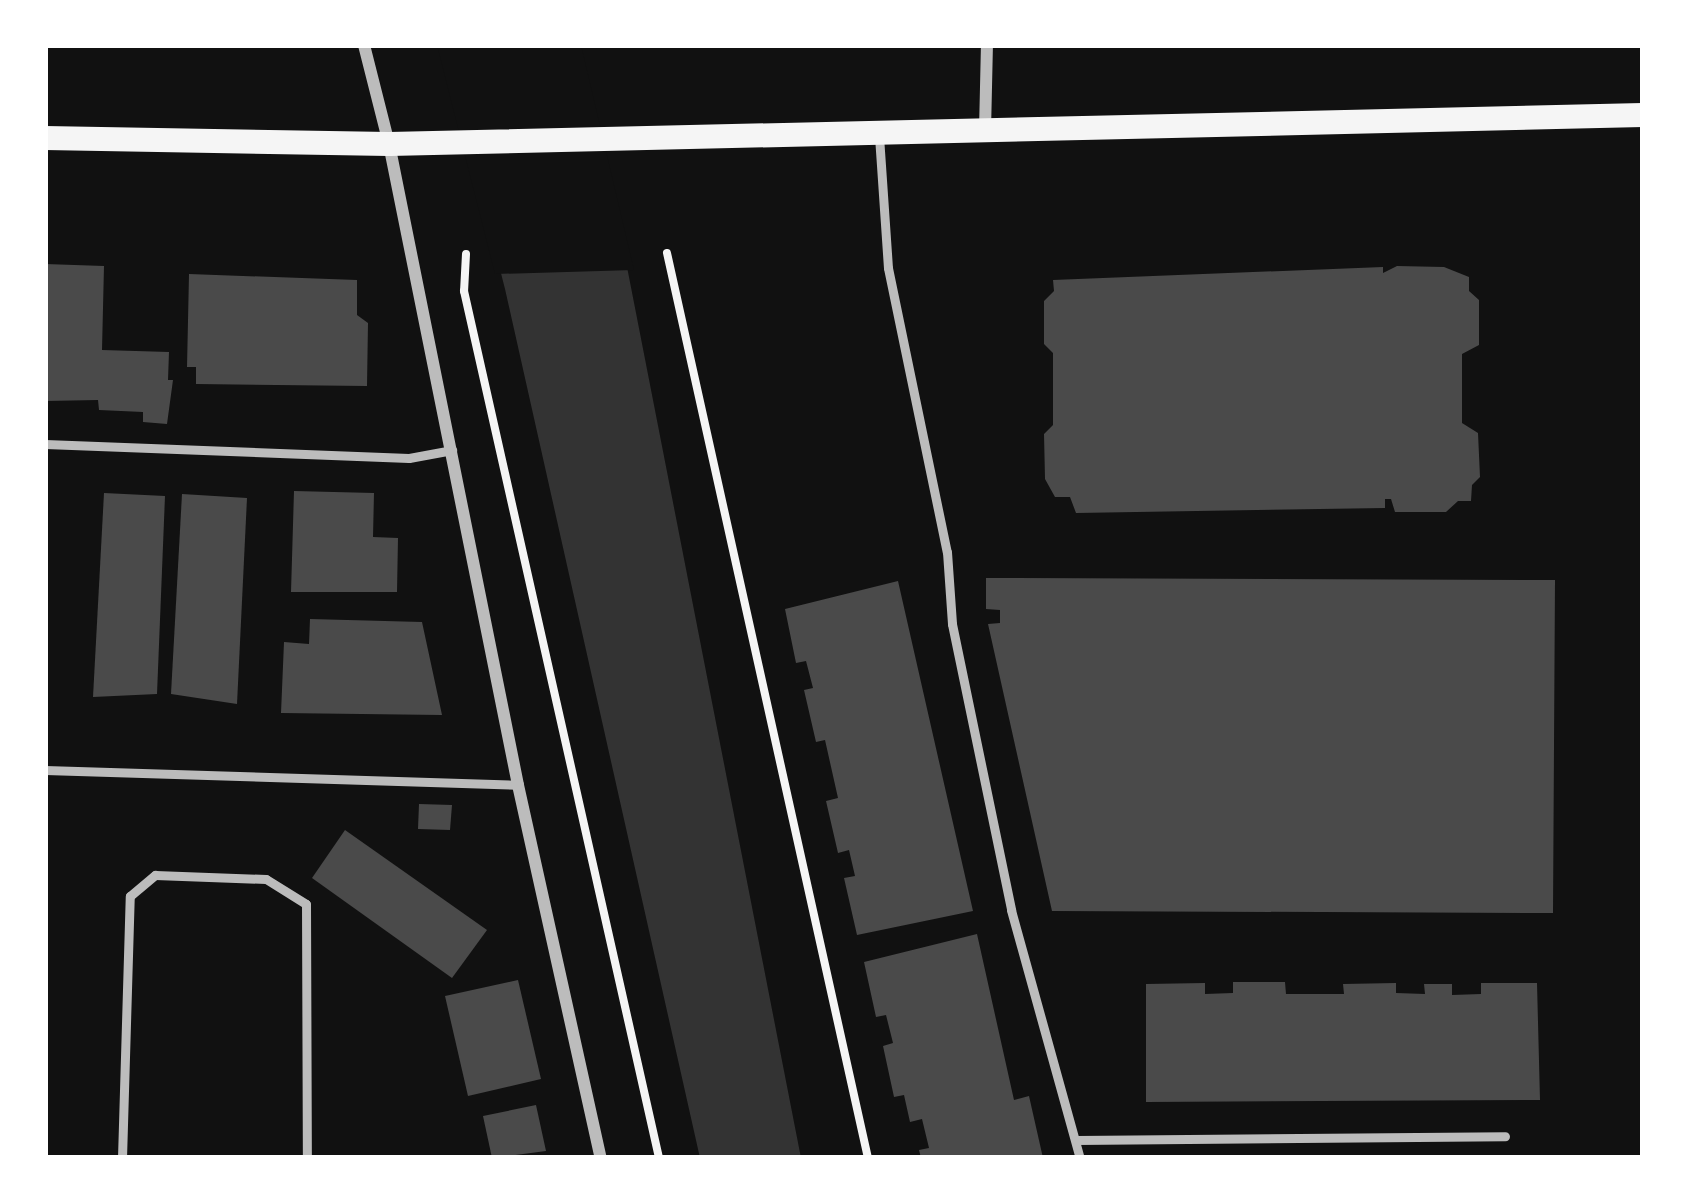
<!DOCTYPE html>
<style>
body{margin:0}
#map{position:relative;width:1688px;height:1203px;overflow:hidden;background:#111;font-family:"Asap Condensed",sans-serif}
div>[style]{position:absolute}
.water>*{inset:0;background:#333}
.pier>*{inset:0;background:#111}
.building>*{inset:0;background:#4a4a4a}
.path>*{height:8px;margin:-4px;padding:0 4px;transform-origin:4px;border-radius:4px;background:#f5f5f5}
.service>*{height:9px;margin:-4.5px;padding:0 4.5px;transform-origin:4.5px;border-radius:4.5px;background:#bcbcbc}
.minor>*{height:12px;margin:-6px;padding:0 6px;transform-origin:6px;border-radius:6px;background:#bcbcbc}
.secondary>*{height:24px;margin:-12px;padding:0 12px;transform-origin:12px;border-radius:12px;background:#f5f5f5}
span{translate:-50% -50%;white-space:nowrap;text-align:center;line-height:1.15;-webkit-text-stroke:10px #fff;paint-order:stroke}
.frame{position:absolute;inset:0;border:48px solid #fff;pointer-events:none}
</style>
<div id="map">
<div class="water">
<i style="clip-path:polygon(443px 45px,575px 45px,628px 272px,801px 1158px,700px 1158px,505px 289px)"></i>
</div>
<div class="pier">
<i style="clip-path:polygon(437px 45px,581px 45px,634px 270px,495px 274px)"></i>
</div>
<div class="building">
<i style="clip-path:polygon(45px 264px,104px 266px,102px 350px,169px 352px,168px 380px,173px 380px,167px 424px,143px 422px,143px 412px,99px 410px,98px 400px,45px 401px)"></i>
<i style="clip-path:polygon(1397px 266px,1444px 267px,1469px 277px,1469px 291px,1479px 300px,1479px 345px,1462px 354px,1462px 423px,1478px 433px,1480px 477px,1472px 485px,1471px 501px,1458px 501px,1446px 512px,1395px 512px,1391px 499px,1385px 499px,1385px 508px,1076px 513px,1070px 497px,1055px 497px,1045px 479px,1044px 434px,1053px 425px,1053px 353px,1044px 344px,1044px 301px,1054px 291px,1053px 280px,1383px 267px,1383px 273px)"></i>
<i style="clip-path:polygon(189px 274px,357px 280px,357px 315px,368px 323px,367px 386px,196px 384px,196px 367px,187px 367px)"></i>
<i style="clip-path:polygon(294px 491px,374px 493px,373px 537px,398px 538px,397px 592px,291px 592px)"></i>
<i style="clip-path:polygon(104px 493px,165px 496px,157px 694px,93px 697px)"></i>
<i style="clip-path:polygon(182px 494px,247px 498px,237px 704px,171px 694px)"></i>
<i style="clip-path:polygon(986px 578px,1555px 580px,1553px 913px,1052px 911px,988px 624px,1000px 623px,1000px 610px,986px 609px)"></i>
<i style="clip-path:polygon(898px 581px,973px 911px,857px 935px,844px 878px,855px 876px,849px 850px,838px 853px,826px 801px,838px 798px,825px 740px,816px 742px,804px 690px,813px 688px,806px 661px,796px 663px,785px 609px)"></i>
<i style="clip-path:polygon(310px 619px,422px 622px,442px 715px,281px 713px,284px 642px,309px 644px)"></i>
<i style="clip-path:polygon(419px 804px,452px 805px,450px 830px,418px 829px)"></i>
<i style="clip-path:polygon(345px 830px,487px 930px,452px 978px,312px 878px)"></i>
<i style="clip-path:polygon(977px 934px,1014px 1100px,1029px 1096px,1043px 1158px,921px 1158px,919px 1150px,929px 1148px,922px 1119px,910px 1122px,904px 1095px,894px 1097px,883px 1046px,893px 1043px,886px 1015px,876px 1017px,864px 962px)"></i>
<i style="clip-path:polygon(518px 980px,541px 1079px,468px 1096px,445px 996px)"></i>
<i style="clip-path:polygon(1233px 982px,1285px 982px,1286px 994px,1344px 994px,1343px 984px,1396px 983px,1396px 993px,1425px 994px,1424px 984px,1452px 984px,1452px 995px,1481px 994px,1481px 983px,1537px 983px,1540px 1100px,1146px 1102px,1146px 984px,1205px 983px,1205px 994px,1233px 993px)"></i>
<i style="clip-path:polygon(536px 1105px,546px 1151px,492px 1158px,483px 1116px)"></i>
</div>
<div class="path">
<i style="left:667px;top:253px;width:927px;rotate:77.48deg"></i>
<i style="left:466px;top:254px;width:37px;rotate:93deg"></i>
<i style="left:464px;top:291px;width:889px;rotate:77.32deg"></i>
</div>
<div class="service">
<i style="left:879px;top:136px;width:132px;rotate:86.1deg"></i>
<i style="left:888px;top:268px;width:290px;rotate:78.3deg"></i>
<i style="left:947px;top:552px;width:72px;rotate:86deg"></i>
<i style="left:952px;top:624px;width:292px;rotate:78.3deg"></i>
<i style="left:1011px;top:910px;width:257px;rotate:74.5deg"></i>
<i style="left:45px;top:444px;width:364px;rotate:2.2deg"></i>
<i style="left:409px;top:458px;width:44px;rotate:-10.5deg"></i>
<i style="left:45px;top:770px;width:473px;rotate:1.8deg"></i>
<i style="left:1076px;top:1140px;width:429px;rotate:-0.5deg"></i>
<i style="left:122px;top:1158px;width:262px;rotate:-88.3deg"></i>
<i style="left:130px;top:896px;width:33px;rotate:-40deg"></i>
<i style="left:155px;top:875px;width:111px;rotate:2.1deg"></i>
<i style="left:266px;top:879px;width:47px;rotate:32deg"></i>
<i style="left:306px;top:904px;width:254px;rotate:89.8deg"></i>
</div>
<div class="minor">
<i style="left:364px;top:45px;width:102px;rotate:75.8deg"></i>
<i style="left:389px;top:144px;width:654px;rotate:78.62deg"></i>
<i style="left:518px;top:785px;width:382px;rotate:77.5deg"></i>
<i style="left:985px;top:131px;width:86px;rotate:-88.7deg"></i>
</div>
<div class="secondary">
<i style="left:45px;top:138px;width:344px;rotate:1deg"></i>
<i style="left:389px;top:144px;width:1254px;rotate:-1.32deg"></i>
</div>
<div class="frame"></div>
</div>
